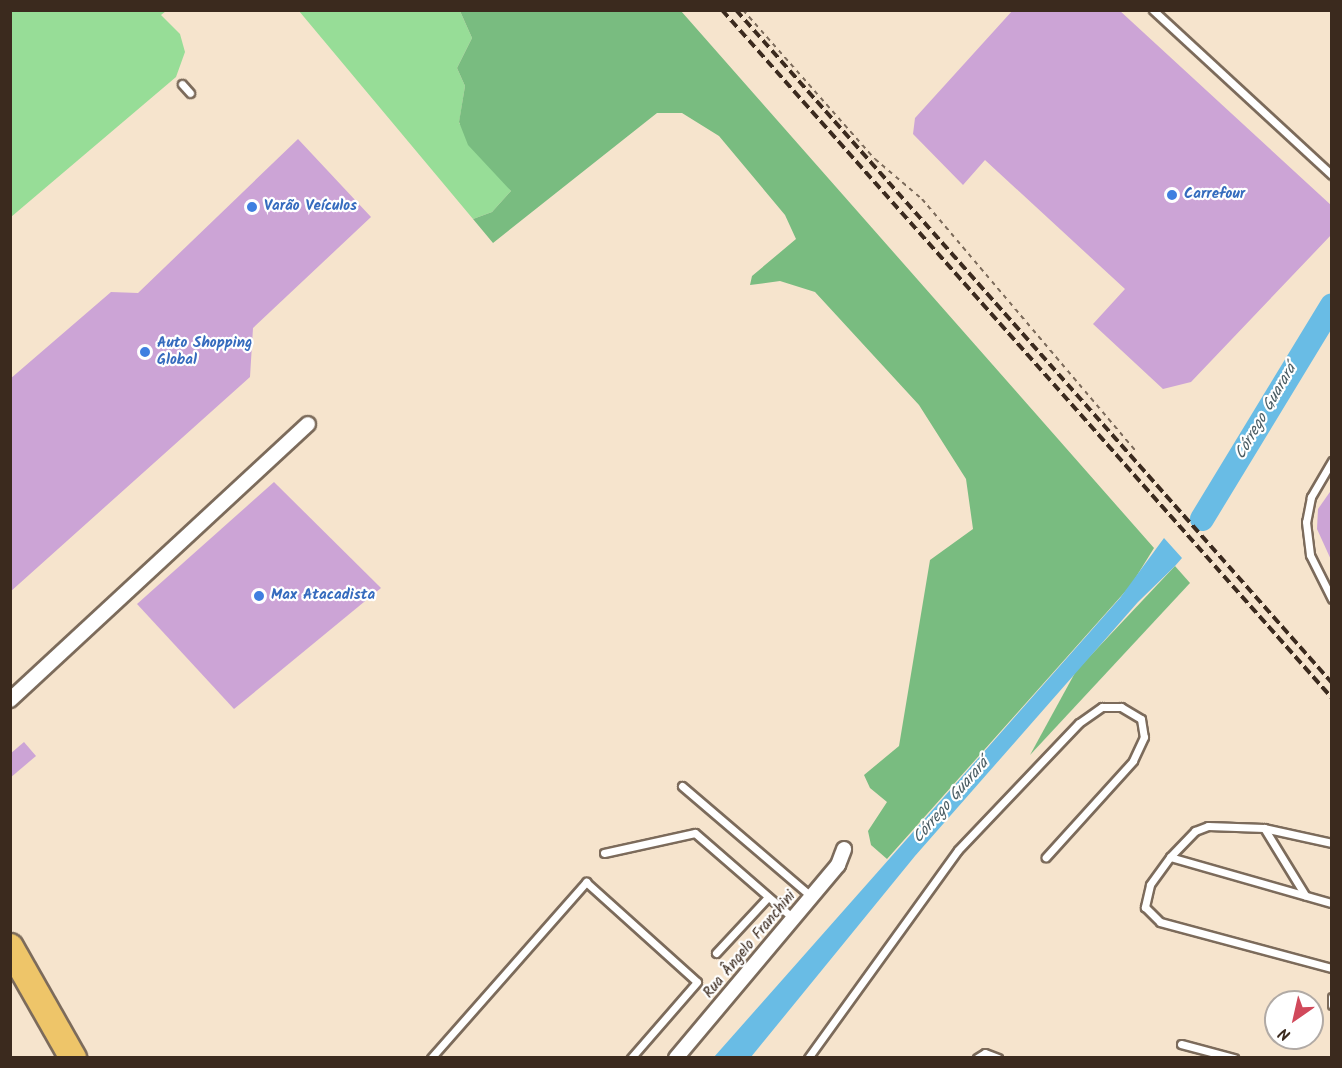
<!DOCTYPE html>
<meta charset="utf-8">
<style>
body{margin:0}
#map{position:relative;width:1342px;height:1068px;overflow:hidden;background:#f6e4cd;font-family:Kalam,sans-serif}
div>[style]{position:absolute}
.green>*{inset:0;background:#97dd97}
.forest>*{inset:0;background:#79bc80}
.water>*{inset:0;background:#69bce5}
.river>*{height:24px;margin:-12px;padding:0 12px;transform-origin:12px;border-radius:12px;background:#69bce5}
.building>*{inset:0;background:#cca4d6}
.path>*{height:2px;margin-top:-1px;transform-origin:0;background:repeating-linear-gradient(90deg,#7c6b5b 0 4.5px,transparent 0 9px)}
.roads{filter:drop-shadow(2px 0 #7c6b5b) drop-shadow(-2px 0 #7c6b5b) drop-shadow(0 2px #7c6b5b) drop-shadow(0 -2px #7c6b5b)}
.lane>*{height:7px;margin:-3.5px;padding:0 3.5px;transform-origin:3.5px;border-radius:3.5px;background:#fff}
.street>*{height:14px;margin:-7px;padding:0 7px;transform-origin:7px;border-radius:7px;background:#fff}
.highway>*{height:26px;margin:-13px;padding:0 13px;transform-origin:13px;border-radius:13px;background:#eec569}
.rail>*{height:4px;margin-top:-2px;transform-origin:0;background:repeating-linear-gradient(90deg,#3b2a1e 0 9px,transparent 0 13.5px)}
.dots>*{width:16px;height:16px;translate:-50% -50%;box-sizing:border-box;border:3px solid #fff;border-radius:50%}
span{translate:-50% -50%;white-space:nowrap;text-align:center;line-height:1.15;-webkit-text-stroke:4.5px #fff;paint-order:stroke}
.shop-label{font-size:15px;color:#366cbe;font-weight:700}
.left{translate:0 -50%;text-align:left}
.street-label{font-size:15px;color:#3b2a1e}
.water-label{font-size:16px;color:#4b5d64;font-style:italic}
.frame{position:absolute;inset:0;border:12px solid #3b2a1e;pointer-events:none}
.north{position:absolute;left:1264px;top:990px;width:60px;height:60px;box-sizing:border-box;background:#fff;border:2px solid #b1aaa5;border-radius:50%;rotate:214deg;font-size:16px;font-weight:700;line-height:24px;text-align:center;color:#3b2a1e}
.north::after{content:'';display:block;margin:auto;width:21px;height:27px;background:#d1495b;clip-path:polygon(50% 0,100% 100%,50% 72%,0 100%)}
</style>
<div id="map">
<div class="green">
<i style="clip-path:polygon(11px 10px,166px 11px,161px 15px,180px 34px,185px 52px,176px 77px,11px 217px)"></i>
<i style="clip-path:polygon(299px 11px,460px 11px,472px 38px,457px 68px,465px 86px,459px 123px,511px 191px,492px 212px,473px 219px)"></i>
</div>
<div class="forest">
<i style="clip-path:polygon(460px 11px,681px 11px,1154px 548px,1131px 585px,887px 859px,871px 845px,868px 831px,887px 802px,870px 788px,864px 775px,899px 746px,930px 560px,973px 529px,966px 479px,919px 405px,815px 292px,780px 281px,750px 285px,752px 276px,796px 239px,785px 215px,719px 136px,682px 113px,657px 113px,493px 243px,473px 219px,492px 212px,511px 191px,468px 145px,459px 122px,465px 86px,457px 68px,472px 38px)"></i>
<i style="clip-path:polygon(1175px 566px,1190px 583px,1030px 755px,1076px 671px)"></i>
</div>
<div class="water">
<i style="clip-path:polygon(1164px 538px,1182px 558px,1175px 566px,1138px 602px,915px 856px,751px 1057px,714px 1057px,1120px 598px)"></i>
</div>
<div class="river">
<i style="left:1202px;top:519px;width:250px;rotate:-58.7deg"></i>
</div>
<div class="building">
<i style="clip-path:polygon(1013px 10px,1119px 10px,1332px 206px,1332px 234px,1191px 382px,1163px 389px,1093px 324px,1125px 289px,985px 160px,963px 185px,913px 134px,915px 118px)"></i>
<i style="clip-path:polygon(298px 139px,371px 217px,253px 328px,250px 377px,10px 592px,10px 379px,111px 292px,138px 293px)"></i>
<i style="clip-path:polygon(274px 482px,381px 588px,234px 709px,137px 604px)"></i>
<i style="clip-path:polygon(1332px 489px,1332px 562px,1317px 529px,1318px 509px)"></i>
<i style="clip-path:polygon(24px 742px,36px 756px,10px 778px,10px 754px)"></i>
</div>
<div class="path">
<i style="left:743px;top:10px;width:199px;rotate:48.5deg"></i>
<i style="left:875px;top:159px;width:62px;rotate:40.4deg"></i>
<i style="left:922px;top:199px;width:329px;rotate:49.7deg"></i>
</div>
<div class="roads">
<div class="lane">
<i style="left:1153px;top:10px;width:243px;rotate:42.7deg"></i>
<i style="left:182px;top:84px;width:12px;rotate:48deg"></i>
<i style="left:1332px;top:461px;width:42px;rotate:120.3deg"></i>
<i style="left:1311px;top:497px;width:25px;rotate:101deg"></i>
<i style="left:1306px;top:522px;width:33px;rotate:83deg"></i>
<i style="left:1310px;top:555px;width:49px;rotate:63.4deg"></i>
<i style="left:682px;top:786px;width:171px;rotate:40.5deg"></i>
<i style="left:1264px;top:828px;width:79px;rotate:58.5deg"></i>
<i style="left:1332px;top:843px;width:70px;rotate:-167.6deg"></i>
<i style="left:1264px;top:828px;width:56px;rotate:-178deg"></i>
<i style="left:1208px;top:826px;width:14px;rotate:159deg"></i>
<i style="left:1195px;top:831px;width:36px;rotate:134deg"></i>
<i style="left:1170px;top:857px;width:34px;rotate:126deg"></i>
<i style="left:1150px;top:885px;width:23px;rotate:103deg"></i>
<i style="left:1145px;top:907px;width:21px;rotate:45deg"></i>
<i style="left:1160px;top:922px;width:178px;rotate:15deg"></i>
<i style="left:604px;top:853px;width:93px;rotate:-12.4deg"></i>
<i style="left:695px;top:833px;width:131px;rotate:41deg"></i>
<i style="left:1170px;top:857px;width:168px;rotate:15.9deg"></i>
<i style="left:716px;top:953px;width:76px;rotate:-47.1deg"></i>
<i style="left:1332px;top:997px;width:8px;rotate:90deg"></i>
<i style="left:1181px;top:1044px;width:55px;rotate:14.8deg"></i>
<i style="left:431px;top:1058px;width:235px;rotate:-48.6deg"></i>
<i style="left:586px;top:882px;width:149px;rotate:42deg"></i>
<i style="left:697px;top:982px;width:101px;rotate:131deg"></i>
<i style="left:808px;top:1058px;width:256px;rotate:-54.2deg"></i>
<i style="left:958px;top:850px;width:175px;rotate:-46.4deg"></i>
<i style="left:1079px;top:723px;width:28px;rotate:-35deg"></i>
<i style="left:1102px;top:707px;width:19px"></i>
<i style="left:1121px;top:707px;width:23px;rotate:31deg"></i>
<i style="left:1141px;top:719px;width:18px;rotate:81deg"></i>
<i style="left:1144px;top:737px;width:26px;rotate:115deg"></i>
<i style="left:1133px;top:761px;width:130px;rotate:132.2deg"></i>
<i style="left:977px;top:1058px;width:9px;rotate:-32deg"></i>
<i style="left:985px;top:1053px;width:14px;rotate:21deg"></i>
</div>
<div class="street">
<i style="left:10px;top:700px;width:406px;rotate:-42.8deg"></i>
<i style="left:676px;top:1058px;width:252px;rotate:-50deg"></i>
<i style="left:838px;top:865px;width:17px;rotate:-69deg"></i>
</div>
<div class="highway">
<i style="left:10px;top:947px;width:128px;rotate:60.4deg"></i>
</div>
</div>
<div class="rail">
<i style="left:722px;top:10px;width:919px;rotate:48.44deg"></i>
<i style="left:736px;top:10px;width:899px;rotate:48.47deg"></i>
</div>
<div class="dots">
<i style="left:1172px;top:195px;background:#3f7fe0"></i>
<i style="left:252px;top:207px;background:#3f7fe0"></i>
<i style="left:145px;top:352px;background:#3f7fe0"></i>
<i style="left:259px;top:596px;background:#3f7fe0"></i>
</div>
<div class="shop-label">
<span class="left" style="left:1184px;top:195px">Carrefour</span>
<span class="left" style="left:264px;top:207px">Varão Veículos</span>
<span class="left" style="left:157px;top:352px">Auto Shopping<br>Global</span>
<span class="left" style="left:271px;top:596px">Max Atacadista</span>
</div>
<div class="street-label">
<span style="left:750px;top:945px;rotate:-50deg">Rua Ângelo Franchini</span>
</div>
<div class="water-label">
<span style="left:1266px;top:412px;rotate:-60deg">Córrego Guarará</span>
<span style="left:951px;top:801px;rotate:-49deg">Córrego Guarará</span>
</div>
<div class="frame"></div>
<div class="north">N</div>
</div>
